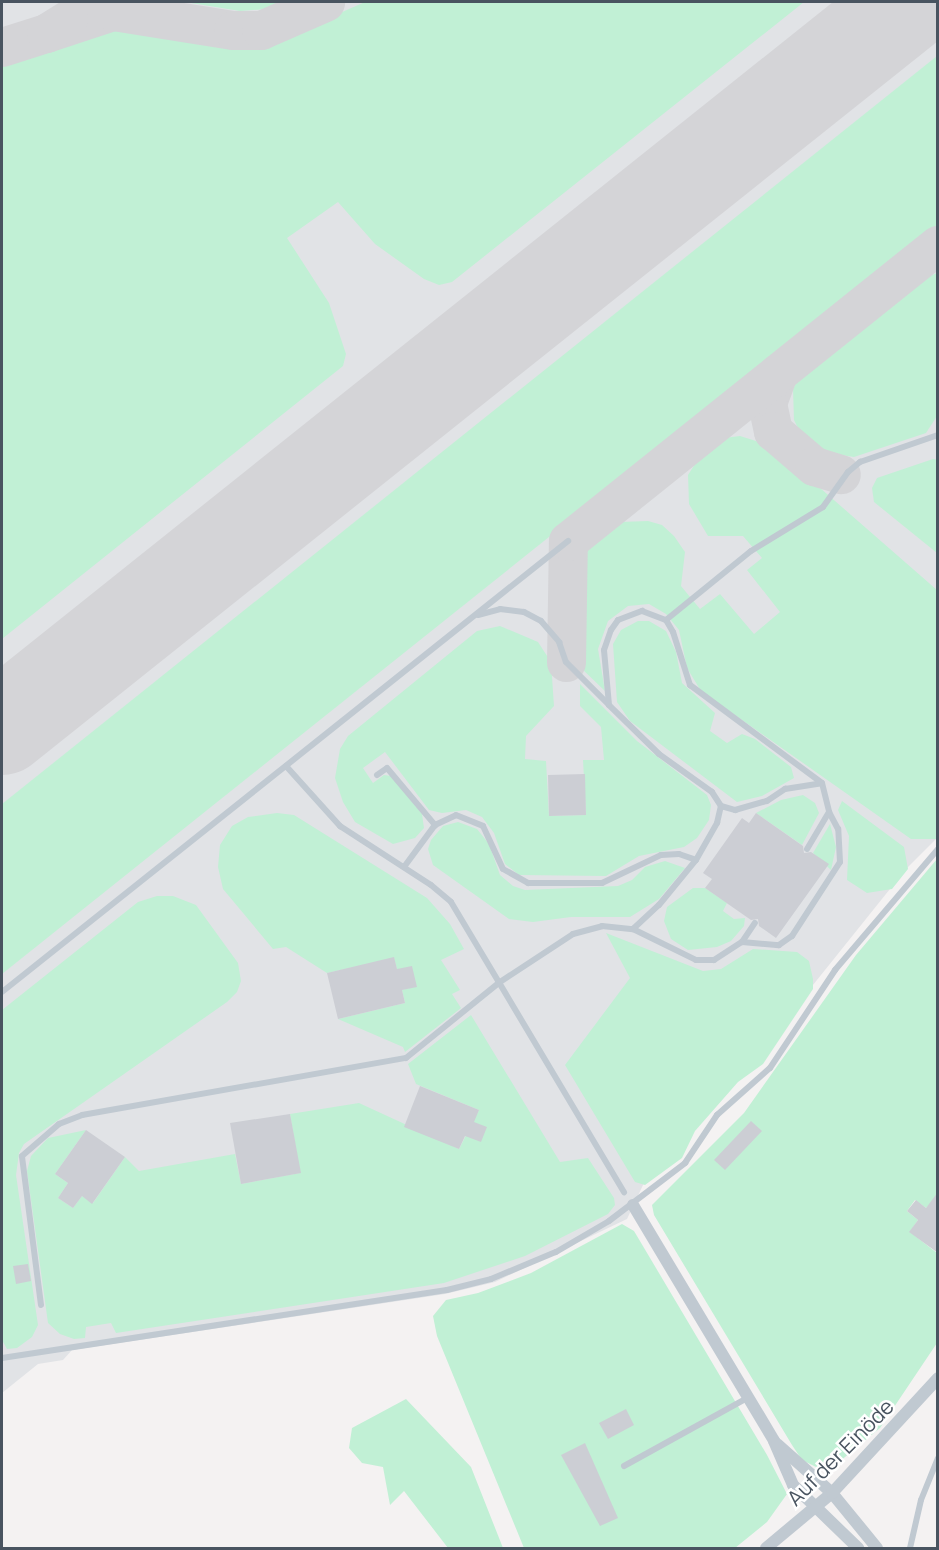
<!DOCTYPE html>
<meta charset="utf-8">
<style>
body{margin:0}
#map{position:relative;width:939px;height:1550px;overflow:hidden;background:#f4f2f2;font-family:Manrope,sans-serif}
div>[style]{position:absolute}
.airport>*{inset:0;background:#e1e3e6}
.green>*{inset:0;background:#c1f0d5}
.taxiway>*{height:39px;margin:-19.5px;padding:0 19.5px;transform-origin:19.5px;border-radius:19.5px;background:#d4d4d7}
.runway>*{height:96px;margin:-48px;padding:0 48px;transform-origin:48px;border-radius:48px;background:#d4d4d7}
.building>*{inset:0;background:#ccced4}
.lane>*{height:6px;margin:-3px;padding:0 3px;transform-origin:3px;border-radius:3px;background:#c0c9d1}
.street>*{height:12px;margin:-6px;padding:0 6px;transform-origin:6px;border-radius:6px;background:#c0c9d1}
span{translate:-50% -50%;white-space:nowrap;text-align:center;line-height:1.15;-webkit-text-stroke:5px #fff;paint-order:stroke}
.street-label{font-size:21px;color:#495460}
.frame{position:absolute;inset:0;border:3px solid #495460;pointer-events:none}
</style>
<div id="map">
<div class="airport">
<i style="clip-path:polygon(2px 2px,937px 2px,937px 838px,906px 869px,740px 1076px,643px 1185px,627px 1219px,495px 1282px,445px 1294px,72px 1350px,63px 1360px,38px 1364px,2px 1393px)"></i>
</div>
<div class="green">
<i style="clip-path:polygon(185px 2px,286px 2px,266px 9px,240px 11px)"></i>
<i style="clip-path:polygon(365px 2px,804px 2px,452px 282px,439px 285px,424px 279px,375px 244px,338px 202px,287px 238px,329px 303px,346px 354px,343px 366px,2px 639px,2px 66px,134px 25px,236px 46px,267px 45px)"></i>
<i style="clip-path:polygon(937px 56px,937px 227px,2px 974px,2px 804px)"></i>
<i style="clip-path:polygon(937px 273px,937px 416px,926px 433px,854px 457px,821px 452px,799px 430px,794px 420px,793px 389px,803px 368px,917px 281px)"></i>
<i style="clip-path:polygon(740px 436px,772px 446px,937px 590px,937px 839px,911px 839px,701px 691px,687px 668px,679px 630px,666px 614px,649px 604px,628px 606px,608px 621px,598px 649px,605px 691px,580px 667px,585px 553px,605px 530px,620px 522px,648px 521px,662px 525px,674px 536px,685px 552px,681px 586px,700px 609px,720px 594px,754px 634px,780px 612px,747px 570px,762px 558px,743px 536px,708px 536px,689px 504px,688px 475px,704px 450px,724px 438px)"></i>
<i style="clip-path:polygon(933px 459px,938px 460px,937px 553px,874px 502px,872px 488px,877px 478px)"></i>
<i style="clip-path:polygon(638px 621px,649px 621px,666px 631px,676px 652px,682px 683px,715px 713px,710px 731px,727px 743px,742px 734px,755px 739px,791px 767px,794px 778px,762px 796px,737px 802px,630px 721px,617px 702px,613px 644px,621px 630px)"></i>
<i style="clip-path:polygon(500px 626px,538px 642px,551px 662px,554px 706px,526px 736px,525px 759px,546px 761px,549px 816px,586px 815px,583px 760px,604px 760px,601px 727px,580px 706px,580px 684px,637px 741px,707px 795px,711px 805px,709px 820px,697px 838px,684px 847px,639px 856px,606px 876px,519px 875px,505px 864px,494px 833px,482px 817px,466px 810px,442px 813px,429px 810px,385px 752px,363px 768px,373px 783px,384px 775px,391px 776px,422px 814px,424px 828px,415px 838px,393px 844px,355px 822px,343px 802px,335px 778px,340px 749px,348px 736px,477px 631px)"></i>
<i style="clip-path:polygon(803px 795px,815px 803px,819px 813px,802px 845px,756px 813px,781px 800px)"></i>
<i style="clip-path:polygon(842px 801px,904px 847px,908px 869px,892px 889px,867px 893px,847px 880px,849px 836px,838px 810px)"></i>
<i style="clip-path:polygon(277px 813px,294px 815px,427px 898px,450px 924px,464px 949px,441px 960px,460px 990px,452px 994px,461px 1008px,405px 1052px,403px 1047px,338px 1019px,405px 1003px,402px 990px,417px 986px,397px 969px,394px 958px,327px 973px,286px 947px,273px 949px,223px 889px,218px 867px,220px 845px,232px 826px,248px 817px)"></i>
<i style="clip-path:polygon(458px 822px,477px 829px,489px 844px,500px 875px,513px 886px,525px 890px,618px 886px,632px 880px,645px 867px,665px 861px,685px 868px,659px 899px,630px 917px,571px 917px,533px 922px,509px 919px,433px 865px,428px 849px,431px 840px,443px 826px)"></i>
<i style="clip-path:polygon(830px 824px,836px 847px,831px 870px,813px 853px)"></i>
<i style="clip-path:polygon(937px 859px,937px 1197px,926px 1208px,915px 1200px,907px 1211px,918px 1220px,910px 1232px,937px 1253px,937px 1343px,880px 1428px,839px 1462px,818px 1468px,802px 1460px,792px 1445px,654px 1215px,652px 1205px,744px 1113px,856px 955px)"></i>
<i style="clip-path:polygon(693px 888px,705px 888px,727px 903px,723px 911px,734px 919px,745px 918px,744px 926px,731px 941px,717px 947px,688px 950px,671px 939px,664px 921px,667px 907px)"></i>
<i style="clip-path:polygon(157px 896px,173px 896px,196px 905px,238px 963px,241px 981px,237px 992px,227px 1002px,24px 1144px,19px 1153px,16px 1175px,38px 1325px,32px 1337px,17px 1348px,7px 1349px,2px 1340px,2px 1010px,138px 902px)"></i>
<i style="clip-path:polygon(606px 933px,703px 971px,721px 969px,753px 949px,797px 952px,809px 961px,813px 979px,813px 989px,763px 1064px,738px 1082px,695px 1131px,682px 1158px,645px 1185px,635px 1182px,565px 1065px,630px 978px)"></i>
<i style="clip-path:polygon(471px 1015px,560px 1162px,588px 1158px,614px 1198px,615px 1205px,608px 1214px,525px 1256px,444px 1283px,116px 1333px,111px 1323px,86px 1327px,85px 1338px,74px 1339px,60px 1334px,48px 1323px,27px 1171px,31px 1156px,48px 1138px,86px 1130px,55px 1174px,68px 1183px,58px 1198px,73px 1208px,82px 1196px,93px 1203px,125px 1157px,139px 1171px,235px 1154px,241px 1184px,300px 1173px,290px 1114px,359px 1103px,459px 1149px,479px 1110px,416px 1084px,408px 1064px)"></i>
<i style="clip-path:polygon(622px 1224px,634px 1231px,767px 1455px,787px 1494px,767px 1522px,735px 1548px,524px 1548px,437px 1336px,433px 1316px,446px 1300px,478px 1293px,531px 1273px)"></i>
<i style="clip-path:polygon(406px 1399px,471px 1467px,503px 1548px,448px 1548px,404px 1491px,390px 1505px,383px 1467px,362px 1463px,349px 1448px,352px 1428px)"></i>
</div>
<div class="taxiway">
<i style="left:46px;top:33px;width:71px;rotate:-18.2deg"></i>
<i style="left:113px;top:11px;width:121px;rotate:9deg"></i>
<i style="left:233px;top:30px;width:28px"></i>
<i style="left:261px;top:30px;width:70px;rotate:-23.6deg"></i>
<i style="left:2px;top:47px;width:46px;rotate:-17.7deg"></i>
<i style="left:46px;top:33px;width:26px;rotate:-32deg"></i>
<i style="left:778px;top:373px;width:32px;rotate:110deg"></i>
<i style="left:767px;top:403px;width:29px;rotate:78deg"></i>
<i style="left:773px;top:431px;width:54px;rotate:40.5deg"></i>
<i style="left:814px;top:466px;width:28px;rotate:17deg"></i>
<i style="left:566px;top:662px;width:121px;rotate:-89.1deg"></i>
<i style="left:568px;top:541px;width:474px;rotate:-38.7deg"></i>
</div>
<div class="runway">
<i style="left:2px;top:727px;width:1162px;rotate:-38.61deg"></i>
</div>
<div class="building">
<i style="clip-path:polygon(585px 774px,586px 815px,549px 816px,548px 775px)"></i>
<i style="clip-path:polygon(756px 813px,803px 846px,804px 853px,811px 852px,829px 864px,776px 938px,759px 926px,758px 919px,751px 920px,705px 888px,712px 879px,703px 873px,742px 818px,749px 823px)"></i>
<i style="clip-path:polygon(394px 957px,397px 969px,412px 966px,417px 987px,402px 990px,405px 1003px,338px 1019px,327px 973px)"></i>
<i style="clip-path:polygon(420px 1086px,479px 1110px,474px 1122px,487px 1127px,481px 1142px,465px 1136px,459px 1149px,404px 1127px)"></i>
<i style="clip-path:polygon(290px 1114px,301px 1173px,241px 1184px,230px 1123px)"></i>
<i style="clip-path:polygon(751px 1121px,762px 1131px,725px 1170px,714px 1160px)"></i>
<i style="clip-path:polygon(86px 1130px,125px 1157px,92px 1204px,82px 1196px,73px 1208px,58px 1198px,68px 1183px,55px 1174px)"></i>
<i style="clip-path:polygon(938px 1192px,938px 1253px,909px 1232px,918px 1220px,907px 1211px,916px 1200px,926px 1208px)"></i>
<i style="clip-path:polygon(28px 1264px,31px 1281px,16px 1284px,13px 1266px)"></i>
<i style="clip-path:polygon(626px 1409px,634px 1425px,608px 1439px,599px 1423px)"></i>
<i style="clip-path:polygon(585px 1443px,618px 1518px,600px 1526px,561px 1455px)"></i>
</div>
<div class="lane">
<i style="left:478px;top:615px;width:23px;rotate:-15deg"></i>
<i style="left:500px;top:609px;width:24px;rotate:7deg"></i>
<i style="left:524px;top:612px;width:19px;rotate:28deg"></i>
<i style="left:541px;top:621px;width:28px;rotate:49deg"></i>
<i style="left:559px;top:642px;width:21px;rotate:71deg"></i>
<i style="left:566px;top:662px;width:59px;rotate:45deg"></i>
<i style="left:666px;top:620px;width:109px;rotate:-39.1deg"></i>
<i style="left:751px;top:551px;width:84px;rotate:-31.4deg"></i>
<i style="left:823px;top:507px;width:43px;rotate:-54.5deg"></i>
<i style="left:848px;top:472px;width:16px;rotate:-40deg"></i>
<i style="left:860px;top:462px;width:83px;rotate:-19.1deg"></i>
<i style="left:286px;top:766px;width:81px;rotate:48deg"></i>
<i style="left:340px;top:826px;width:108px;rotate:33deg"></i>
<i style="left:431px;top:885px;width:26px;rotate:40deg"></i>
<i style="left:451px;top:902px;width:338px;rotate:59.2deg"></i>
<i style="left:377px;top:775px;width:12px;rotate:-35deg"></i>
<i style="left:387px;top:768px;width:75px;rotate:49.9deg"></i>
<i style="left:721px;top:806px;width:15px;rotate:16deg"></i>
<i style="left:735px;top:810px;width:33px;rotate:-16deg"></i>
<i style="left:767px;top:801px;width:22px;rotate:-34deg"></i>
<i style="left:785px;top:789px;width:37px;rotate:-9deg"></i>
<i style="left:822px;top:783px;width:30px;rotate:76deg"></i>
<i style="left:829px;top:812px;width:43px;rotate:120.7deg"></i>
<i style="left:404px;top:867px;width:52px;rotate:-53.6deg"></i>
<i style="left:435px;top:825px;width:23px;rotate:-25deg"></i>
<i style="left:456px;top:815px;width:29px;rotate:22deg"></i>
<i style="left:483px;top:826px;width:47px;rotate:65.1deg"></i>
<i style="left:503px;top:869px;width:29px;rotate:29deg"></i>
<i style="left:528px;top:883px;width:74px"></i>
<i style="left:602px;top:883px;width:65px;rotate:-25.4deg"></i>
<i style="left:661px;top:855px;width:18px;rotate:-3deg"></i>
<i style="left:679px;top:854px;width:18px;rotate:19deg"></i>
<i style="left:696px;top:860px;width:43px;rotate:-60.4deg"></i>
<i style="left:717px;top:823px;width:17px;rotate:-77deg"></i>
<i style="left:721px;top:806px;width:17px;rotate:-123deg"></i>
<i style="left:712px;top:792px;width:65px;rotate:-144.4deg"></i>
<i style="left:659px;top:754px;width:70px;rotate:-135.6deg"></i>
<i style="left:609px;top:705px;width:55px;rotate:-95.2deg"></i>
<i style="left:604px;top:650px;width:21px;rotate:-71deg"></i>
<i style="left:611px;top:630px;width:12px;rotate:-55deg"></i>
<i style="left:618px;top:620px;width:26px;rotate:-21deg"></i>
<i style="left:642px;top:611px;width:26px;rotate:21deg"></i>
<i style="left:666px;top:620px;width:14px;rotate:60deg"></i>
<i style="left:673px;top:632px;width:56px;rotate:72.2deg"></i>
<i style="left:690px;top:685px;width:164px;rotate:36.6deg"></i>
<i style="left:633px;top:929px;width:35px;rotate:-43deg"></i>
<i style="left:659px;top:905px;width:58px;rotate:-50.6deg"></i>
<i style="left:742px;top:942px;width:37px;rotate:5deg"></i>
<i style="left:779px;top:945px;width:16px;rotate:-35deg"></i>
<i style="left:792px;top:936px;width:88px;rotate:-57deg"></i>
<i style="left:840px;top:862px;width:33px;rotate:-93deg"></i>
<i style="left:838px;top:829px;width:19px;rotate:-118deg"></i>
<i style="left:2px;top:992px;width:724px;rotate:-38.55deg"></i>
<i style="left:41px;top:1305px;width:150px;rotate:-97.3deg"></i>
<i style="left:22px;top:1156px;width:49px;rotate:-40.9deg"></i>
<i style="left:59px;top:1124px;width:25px;rotate:-21deg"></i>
<i style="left:82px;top:1115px;width:329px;rotate:-10deg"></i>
<i style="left:406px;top:1058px;width:121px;rotate:-39deg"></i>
<i style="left:500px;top:982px;width:87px;rotate:-33.3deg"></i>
<i style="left:573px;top:934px;width:30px;rotate:-15deg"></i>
<i style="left:602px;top:926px;width:31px;rotate:6deg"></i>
<i style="left:633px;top:929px;width:70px;rotate:26.2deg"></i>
<i style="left:696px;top:960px;width:18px"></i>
<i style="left:714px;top:960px;width:33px;rotate:-33deg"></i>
<i style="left:742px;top:942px;width:23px;rotate:-56deg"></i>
<i style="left:2px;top:1358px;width:450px;rotate:-8.7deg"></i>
<i style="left:447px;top:1290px;width:45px;rotate:-14deg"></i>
<i style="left:491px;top:1279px;width:70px;rotate:-22.6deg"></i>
<i style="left:556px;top:1252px;width:61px;rotate:-30.3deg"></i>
<i style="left:609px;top:1221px;width:96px;rotate:-37.3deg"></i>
<i style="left:685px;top:1163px;width:58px;rotate:-56.3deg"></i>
<i style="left:717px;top:1115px;width:71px;rotate:-41.6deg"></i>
<i style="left:770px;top:1068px;width:118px;rotate:-56.4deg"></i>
<i style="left:835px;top:970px;width:159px;rotate:-49.6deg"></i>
<i style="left:624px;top:1466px;width:141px;rotate:-28.9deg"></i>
<i style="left:910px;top:1548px;width:49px;rotate:-77.1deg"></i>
<i style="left:921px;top:1500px;width:45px;rotate:-68deg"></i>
</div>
<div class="street">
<i style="left:633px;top:1205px;width:275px;rotate:59.1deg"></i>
<i style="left:774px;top:1441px;width:48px;rotate:66.6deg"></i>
<i style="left:793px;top:1485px;width:91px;rotate:44.1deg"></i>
<i style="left:777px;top:1444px;width:74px;rotate:41.7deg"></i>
<i style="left:832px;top:1493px;width:71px;rotate:50.7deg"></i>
<i style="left:766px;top:1548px;width:86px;rotate:-39.8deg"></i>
<i style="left:832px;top:1493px;width:156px;rotate:-47.3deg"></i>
</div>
<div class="street-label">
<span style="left:840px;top:1452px;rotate:-45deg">Auf der Einöde</span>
</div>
<div class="frame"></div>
</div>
